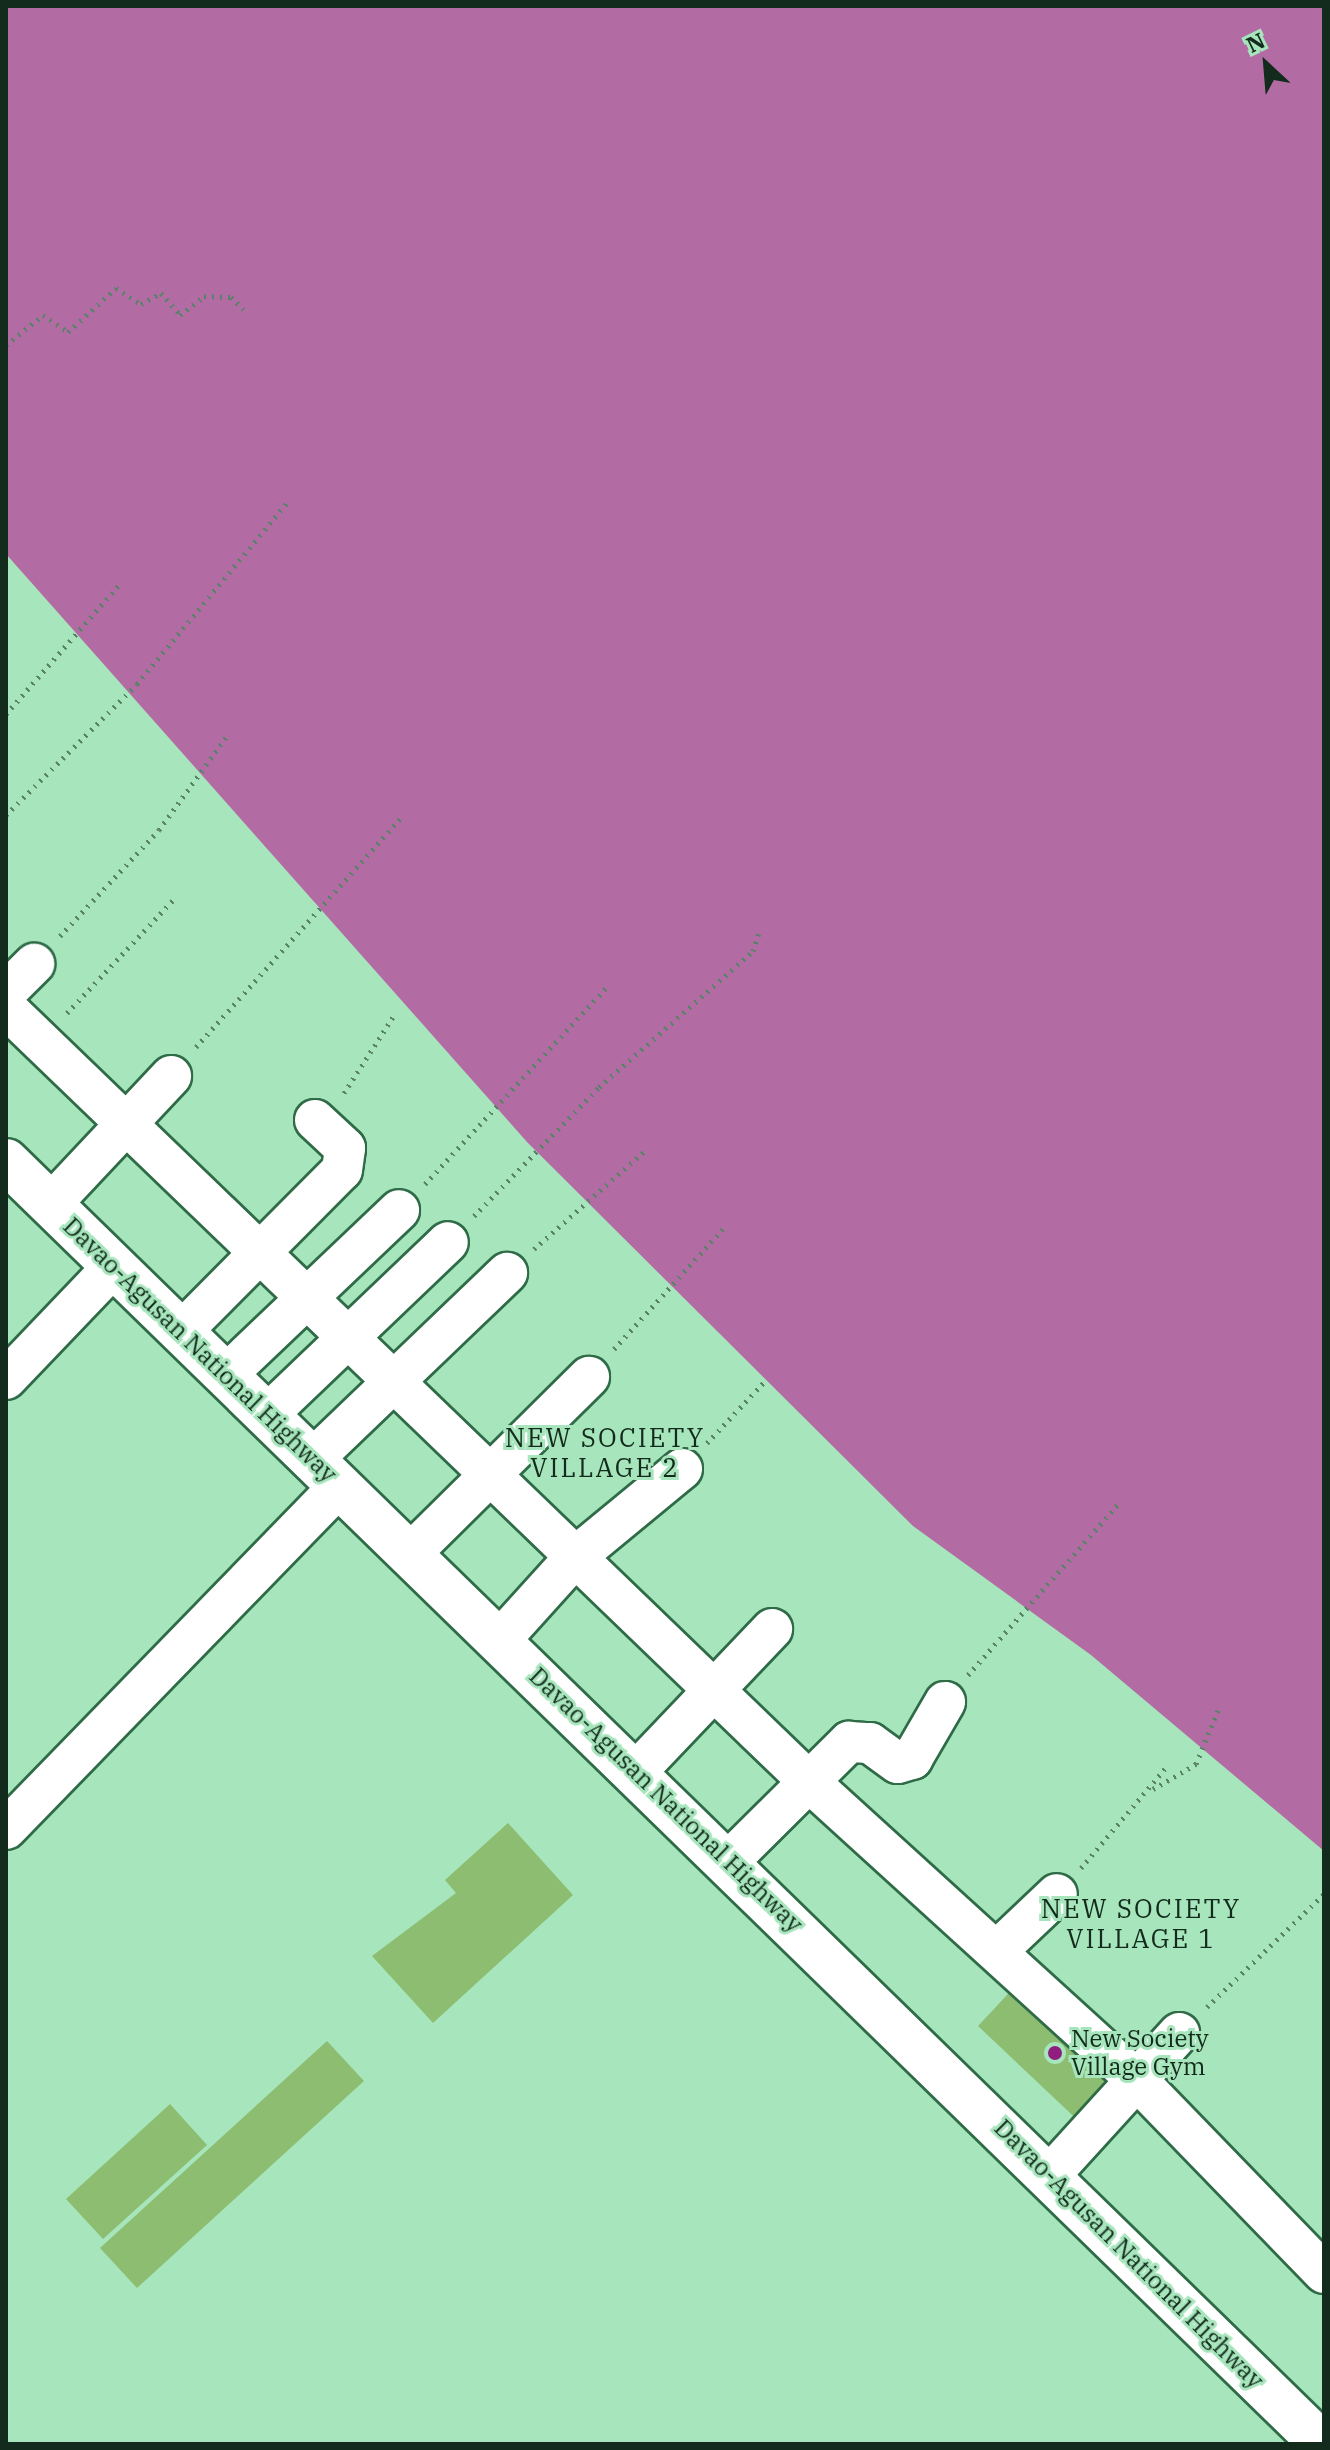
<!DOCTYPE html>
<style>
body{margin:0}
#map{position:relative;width:1330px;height:2450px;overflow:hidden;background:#a7e5bc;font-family:"IBM Plex Serif",serif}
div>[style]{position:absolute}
.water>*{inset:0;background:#b26ba3}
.building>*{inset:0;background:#8cbd71}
.path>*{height:5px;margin-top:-2.5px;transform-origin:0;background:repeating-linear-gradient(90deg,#598368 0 2px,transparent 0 8px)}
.roads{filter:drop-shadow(2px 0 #2f6b47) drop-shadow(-2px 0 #2f6b47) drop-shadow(0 2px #2f6b47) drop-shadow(0 -2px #2f6b47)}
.minor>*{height:40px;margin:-20px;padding:0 20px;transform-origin:20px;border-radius:20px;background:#fff}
.highway>*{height:44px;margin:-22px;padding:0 22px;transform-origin:22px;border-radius:22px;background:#fff}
.dots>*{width:22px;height:22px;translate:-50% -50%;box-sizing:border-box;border:4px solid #a7e5bc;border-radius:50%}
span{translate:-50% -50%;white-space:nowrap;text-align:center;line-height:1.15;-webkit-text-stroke:6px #a7e5bc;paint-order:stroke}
.street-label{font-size:24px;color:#132b1c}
.poi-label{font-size:24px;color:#132b1c}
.left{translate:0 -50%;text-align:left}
.neighbourhood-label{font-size:26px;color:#132b1c;letter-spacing:2px}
.frame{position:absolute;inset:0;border:8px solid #132b1c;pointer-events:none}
.north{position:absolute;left:1226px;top:24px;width:80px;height:80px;-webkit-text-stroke:6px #a7e5bc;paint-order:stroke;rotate:334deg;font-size:22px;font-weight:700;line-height:32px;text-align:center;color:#132b1c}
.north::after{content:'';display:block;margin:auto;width:28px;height:36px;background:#132b1c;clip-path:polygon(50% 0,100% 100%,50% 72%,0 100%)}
</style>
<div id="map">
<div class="water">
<i style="clip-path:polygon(6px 6px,1324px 6px,1324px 1851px,1091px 1655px,913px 1526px,527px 1142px,6px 554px)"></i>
</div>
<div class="building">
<i style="clip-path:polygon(508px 1823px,573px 1895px,433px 2023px,372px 1956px,456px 1893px,445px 1880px)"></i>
<i style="clip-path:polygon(1023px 1978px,1132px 2081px,1086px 2128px,978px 2026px)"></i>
<i style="clip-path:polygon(327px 2041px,364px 2081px,137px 2288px,100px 2248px)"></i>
<i style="clip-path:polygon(170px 2104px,207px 2145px,103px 2239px,66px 2199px)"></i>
</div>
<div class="path">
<i style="left:6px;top:345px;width:48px;rotate:-39deg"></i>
<i style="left:43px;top:315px;width:30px;rotate:34deg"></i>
<i style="left:68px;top:332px;width:65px;rotate:-42.5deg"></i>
<i style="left:116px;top:288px;width:30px;rotate:33deg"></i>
<i style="left:141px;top:304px;width:23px;rotate:-29deg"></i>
<i style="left:161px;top:293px;width:29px;rotate:49deg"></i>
<i style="left:180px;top:315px;width:31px;rotate:-38deg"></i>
<i style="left:204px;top:296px;width:27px;rotate:2deg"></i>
<i style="left:231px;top:297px;width:21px;rotate:45deg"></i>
<i style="left:6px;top:714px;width:171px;rotate:-48.8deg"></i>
<i style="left:6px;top:815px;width:185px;rotate:-45deg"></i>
<i style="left:137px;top:684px;width:239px;rotate:-50.4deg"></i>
<i style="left:60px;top:936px;width:145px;rotate:-47deg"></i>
<i style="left:159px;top:830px;width:115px;rotate:-54.2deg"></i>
<i style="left:67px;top:1013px;width:155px;rotate:-46.8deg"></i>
<i style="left:196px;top:1047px;width:307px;rotate:-48.2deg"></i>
<i style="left:344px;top:1093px;width:94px;rotate:-57.2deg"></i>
<i style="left:425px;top:1184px;width:267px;rotate:-47.3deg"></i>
<i style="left:474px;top:1216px;width:180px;rotate:-45.9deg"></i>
<i style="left:599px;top:1087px;width:205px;rotate:-41.4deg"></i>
<i style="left:753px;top:951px;width:23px;rotate:-72deg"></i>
<i style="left:534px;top:1249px;width:151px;rotate:-41.5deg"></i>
<i style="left:614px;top:1349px;width:162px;rotate:-47.8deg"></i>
<i style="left:707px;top:1443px;width:83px;rotate:-46.9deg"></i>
<i style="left:968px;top:1675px;width:227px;rotate:-48.7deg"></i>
<i style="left:1153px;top:1789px;width:50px;rotate:-30.2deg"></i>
<i style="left:1196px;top:1764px;width:61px;rotate:-67.7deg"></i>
<i style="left:1081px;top:1868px;width:135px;rotate:-49.8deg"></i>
<i style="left:1207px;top:2007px;width:163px;rotate:-44deg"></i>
</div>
<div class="roads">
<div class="minor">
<i style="left:6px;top:992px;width:40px;rotate:-45deg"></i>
<i style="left:6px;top:1008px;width:1111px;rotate:43.94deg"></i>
<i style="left:806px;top:1779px;width:446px;rotate:42.3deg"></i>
<i style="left:1136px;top:2079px;width:270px;rotate:45.9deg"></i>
<i style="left:50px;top:1205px;width:177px;rotate:-46.8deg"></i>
<i style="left:181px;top:1332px;width:228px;rotate:-45.2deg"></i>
<i style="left:342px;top:1170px;width:22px;rotate:-82deg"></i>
<i style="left:345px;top:1148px;width:41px;rotate:-137deg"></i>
<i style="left:226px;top:1375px;width:239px;rotate:-43.6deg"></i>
<i style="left:6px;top:1379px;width:155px;rotate:-46.3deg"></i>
<i style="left:267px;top:1415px;width:250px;rotate:-43.7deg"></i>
<i style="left:313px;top:1459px;width:269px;rotate:-43.8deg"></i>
<i style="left:410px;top:1554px;width:252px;rotate:-44.7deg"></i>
<i style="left:500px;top:1640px;width:110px;rotate:-47.9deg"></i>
<i style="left:574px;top:1558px;width:140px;rotate:-39.5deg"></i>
<i style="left:637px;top:1771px;width:196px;rotate:-46.4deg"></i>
<i style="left:6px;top:1829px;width:479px;rotate:-45.8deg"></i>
<i style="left:730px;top:1860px;width:168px;rotate:-44.8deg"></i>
<i style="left:849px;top:1742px;width:21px;rotate:3deg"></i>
<i style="left:870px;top:1743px;width:34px;rotate:36deg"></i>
<i style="left:898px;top:1763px;width:15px;rotate:-16deg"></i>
<i style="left:912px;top:1759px;width:66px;rotate:-59.9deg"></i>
<i style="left:998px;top:1950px;width:81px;rotate:-43.5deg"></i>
<i style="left:1050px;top:2175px;width:192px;rotate:-47.7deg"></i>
</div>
<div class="highway">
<i style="left:6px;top:1161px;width:1838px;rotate:44.27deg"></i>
</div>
</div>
<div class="dots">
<i style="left:1055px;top:2053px;background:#8f1e7f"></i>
</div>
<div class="street-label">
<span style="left:200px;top:1350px;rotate:44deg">Davao-Agusan National Highway</span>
<span style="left:666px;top:1800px;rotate:44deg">Davao-Agusan National Highway</span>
<span style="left:1129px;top:2254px;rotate:45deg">Davao-Agusan National Highway</span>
</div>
<div class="poi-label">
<span class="left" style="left:1071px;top:2053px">New Society<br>Village Gym</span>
</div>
<div class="neighbourhood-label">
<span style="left:605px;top:1453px">NEW SOCIETY<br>VILLAGE 2</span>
<span style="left:1141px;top:1924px">NEW SOCIETY<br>VILLAGE 1</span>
</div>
<div class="frame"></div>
<div class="north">N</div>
</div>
